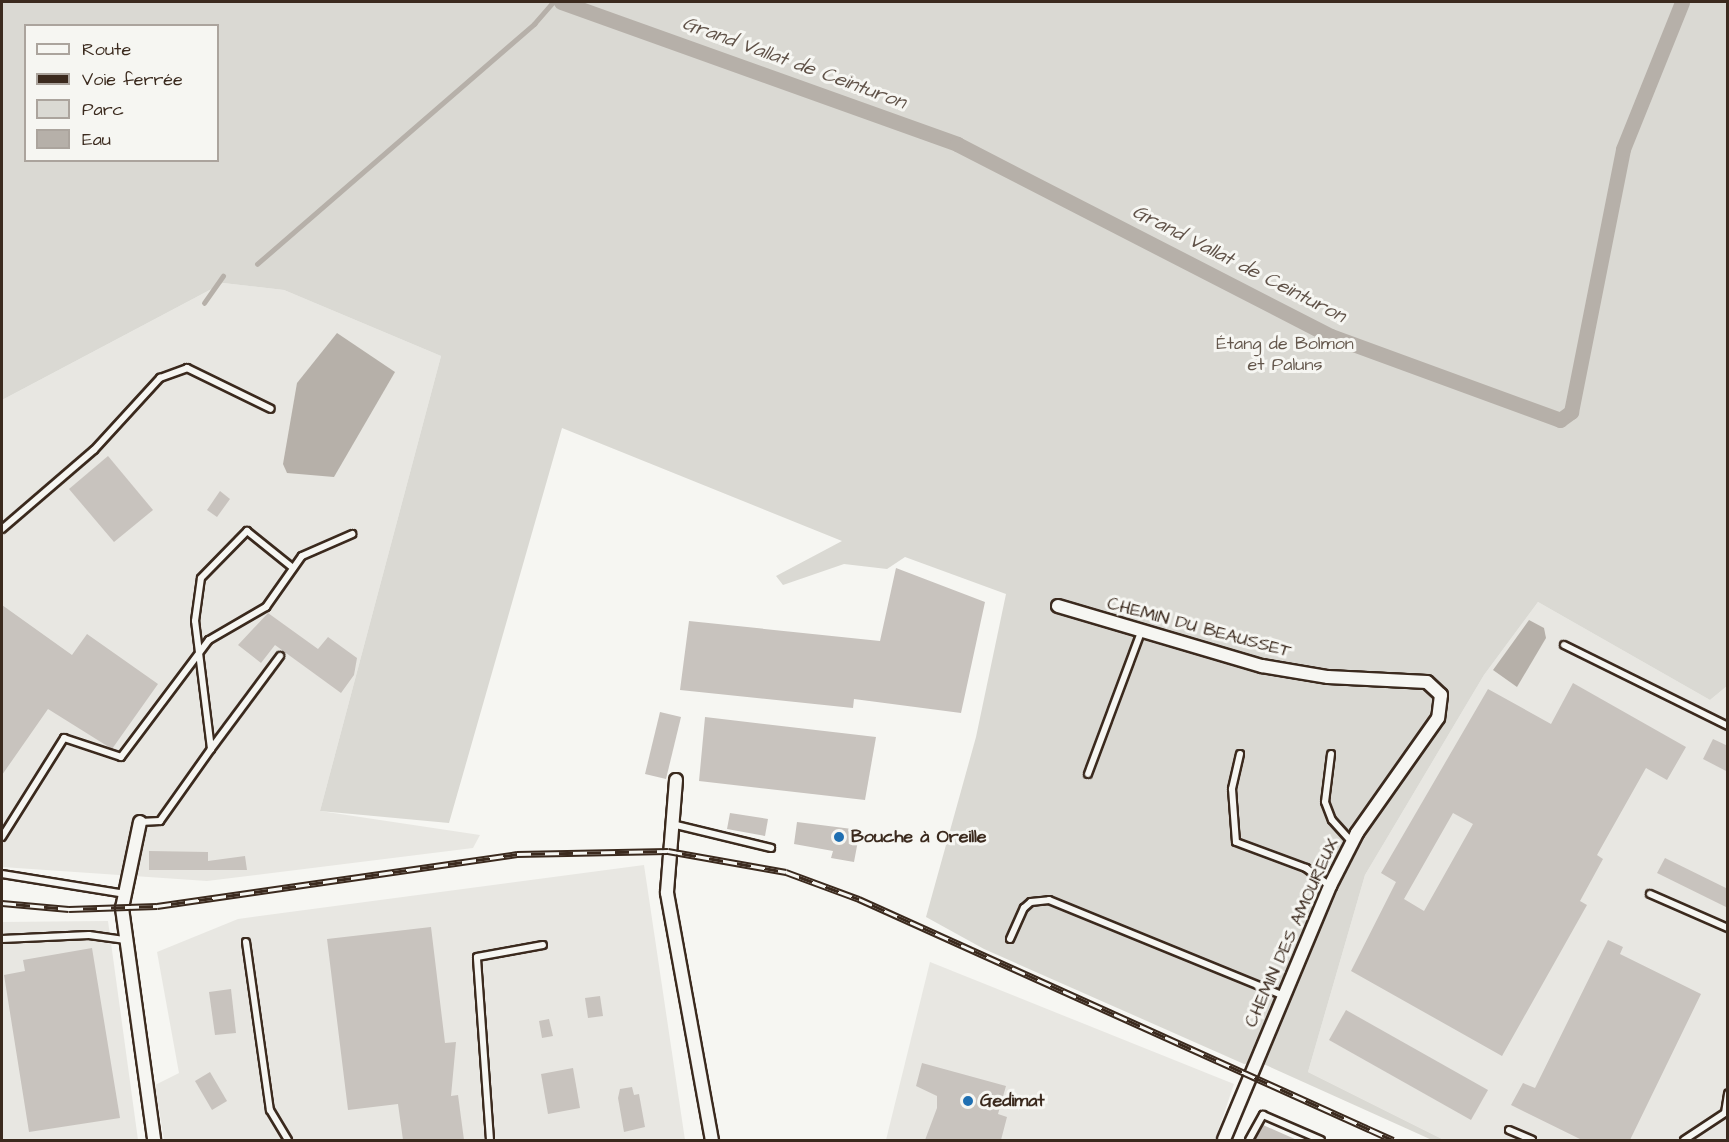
<!DOCTYPE html>
<meta charset="utf-8">
<style>
body{margin:0}
#map{position:relative;width:1729px;height:1142px;overflow:hidden;background:#f6f6f2;font-family:"Architects Daughter",sans-serif}
div>[style]{position:absolute}
.built>*{inset:0;background:#e8e7e2}
.green>*{inset:0;background:#dad9d3}
.water>*{inset:0;background:#b6b0a9}
.stream>*{height:4.5px;margin:-2.25px;padding:0 2.25px;transform-origin:2.25px;border-radius:2.25px;background:#b6b0a9}
.canal>*{height:15px;margin:-7.5px;padding:0 7.5px;transform-origin:7.5px;border-radius:7.5px;background:#b6b0a9}
.building>*{inset:0;background:#c8c3be}
.roads{filter:drop-shadow(2px 0 #3b2a1e) drop-shadow(-2px 0 #3b2a1e) drop-shadow(0 2px #3b2a1e) drop-shadow(0 -2px #3b2a1e)}
.service>*{height:6px;margin:-3px;padding:0 3px;transform-origin:3px;border-radius:3px;background:#f6f6f2}
.minor>*{height:12px;margin:-6px;padding:0 6px;transform-origin:6px;border-radius:6px;background:#f6f6f2}
.rail>*{height:7px;margin-top:-3.5px;transform-origin:0;background:repeating-linear-gradient(90deg,#f6f6f2 0 14px,#3b2a1e 0 28px);box-sizing:border-box;border-block:2px solid #3b2a1e}
.dots>*{width:16px;height:16px;translate:-50% -50%;box-sizing:border-box;border:3px solid #f6f6f2;border-radius:50%}
span{translate:-50% -50%;white-space:nowrap;text-align:center;line-height:1.15;-webkit-text-stroke:6px #f6f6f2;paint-order:stroke}
.park-label{font-size:18px;color:#63564b}
.street-label{font-size:18px;color:#3b2a1e}
.poi-label{font-size:18px;color:#3b2a1e;font-weight:700}
.left{translate:0 -50%;text-align:left}
.water-label{font-size:20px;color:#605248;font-style:italic}
.frame{position:absolute;inset:0;border:3px solid #3b2a1e;pointer-events:none}
.legend{position:absolute;left:24px;top:24px;width:195px;height:138px;box-sizing:border-box;background:#f6f6f2;border:2px solid #aba49d;margin:0;padding:8px 10px;list-style:none;font-size:18px;color:#3b2a1e}
.legend li{display:flex;align-items:center;gap:12px;height:30px}
.legend b{width:30px;border:2px solid #aba49d}
</style>
<div id="map">
<div class="built">
<i style="clip-path:polygon(223px 283px,284px 290px,441px 356px,320px 811px,480px 835px,473px 848px,207px 881px,2px 867px,2px 400px)"></i>
<i style="clip-path:polygon(1538px 602px,1710px 700px,1727px 686px,1727px 1140px,1444px 1140px,1308px 1072px,1365px 875px,1484px 675px)"></i>
<i style="clip-path:polygon(644px 865px,685px 1140px,164px 1140px,155px 1085px,179px 1073px,157px 952px,238px 919px)"></i>
<i style="clip-path:polygon(108px 921px,138px 1140px,2px 1140px,2px 922px)"></i>
<i style="clip-path:polygon(930px 962px,1234px 1084px,1215px 1140px,886px 1140px)"></i>
</div>
<div class="green">
<i style="clip-path:polygon(evenodd,2px 2px,1727px 2px,1727px 686px,1710px 700px,1538px 602px,1484px 675px,1365px 875px,1308px 1072px,1444px 1140px,1432px 1140px,1259px 1062px,1244px 1064px,984px 949px,926px 917px,976px 737px,1006px 594px,905px 557px,887px 569px,844px 564px,783px 585px,776px 576px,842px 541px,562px 428px,449px 823px,320px 811px,441px 356px,284px 290px,223px 283px,2px 400px,2px 2px,26px 26px,218px 26px,218px 160px,26px 160px,26px 26px)"></i>
</div>
<div class="water">
<i style="clip-path:polygon(337px 333px,395px 372px,334px 477px,287px 473px,283px 464px,297px 383px)"></i>
<i style="clip-path:polygon(1529px 620px,1544px 628px,1546px 638px,1517px 687px,1493px 670px)"></i>
</div>
<div class="stream">
<i style="left:257px;top:264px;width:367px;rotate:-40.9deg"></i>
<i style="left:534px;top:24px;width:29px;rotate:-49deg"></i>
<i style="left:204px;top:303px;width:33px;rotate:-55deg"></i>
</div>
<div class="canal">
<i style="left:561px;top:2px;width:421px;rotate:19.7deg"></i>
<i style="left:957px;top:144px;width:420px;rotate:27.2deg"></i>
<i style="left:1331px;top:336px;width:244px;rotate:20.1deg"></i>
<i style="left:1560px;top:420px;width:14px;rotate:-36deg"></i>
<i style="left:1571px;top:412px;width:268px;rotate:-78.8deg"></i>
<i style="left:1623px;top:149px;width:158px;rotate:-68.1deg"></i>
</div>
<div class="building">
<i style="clip-path:polygon(108px 456px,153px 510px,114px 542px,69px 489px)"></i>
<i style="clip-path:polygon(220px 491px,230px 499px,217px 517px,207px 510px)"></i>
<i style="clip-path:polygon(896px 568px,985px 602px,961px 713px,854px 699px,853px 708px,680px 690px,689px 621px,880px 641px)"></i>
<i style="clip-path:polygon(2px 605px,72px 655px,87px 634px,158px 684px,112px 749px,48px 709px,2px 775px)"></i>
<i style="clip-path:polygon(268px 613px,318px 649px,328px 637px,357px 658px,354px 675px,341px 693px,275px 645px,261px 663px,238px 645px)"></i>
<i style="clip-path:polygon(evenodd,1573px 683px,1686px 747px,1667px 780px,1646px 768px,1597px 855px,1603px 859px,1580px 901px,1587px 905px,1502px 1056px,1351px 971px,1396px 882px,1381px 873px,1488px 689px,1551px 724px,1573px 683px,1453px 813px,1473px 824px,1424px 911px,1404px 899px,1453px 813px)"></i>
<i style="clip-path:polygon(660px 712px,681px 717px,666px 779px,645px 774px)"></i>
<i style="clip-path:polygon(705px 717px,876px 737px,865px 800px,699px 781px)"></i>
<i style="clip-path:polygon(1713px 739px,1728px 746px,1728px 772px,1703px 759px)"></i>
<i style="clip-path:polygon(730px 813px,768px 819px,765px 836px,727px 829px)"></i>
<i style="clip-path:polygon(797px 822px,860px 830px,854px 862px,831px 858px,833px 851px,794px 844px)"></i>
<i style="clip-path:polygon(149px 851px,208px 852px,208px 861px,245px 856px,247px 870px,149px 870px)"></i>
<i style="clip-path:polygon(1665px 858px,1728px 889px,1728px 908px,1657px 873px)"></i>
<i style="clip-path:polygon(431px 927px,445px 1043px,456px 1042px,451px 1096px,458px 1095px,464px 1140px,403px 1140px,398px 1104px,348px 1110px,327px 939px)"></i>
<i style="clip-path:polygon(1608px 940px,1623px 947px,1620px 954px,1701px 994px,1630px 1140px,1582px 1140px,1511px 1105px,1523px 1083px,1535px 1088px)"></i>
<i style="clip-path:polygon(92px 948px,120px 1118px,29px 1132px,4px 975px,25px 971px,23px 960px)"></i>
<i style="clip-path:polygon(231px 989px,236px 1033px,215px 1035px,209px 992px)"></i>
<i style="clip-path:polygon(600px 996px,603px 1016px,588px 1018px,585px 998px)"></i>
<i style="clip-path:polygon(1346px 1010px,1488px 1090px,1471px 1120px,1329px 1040px)"></i>
<i style="clip-path:polygon(549px 1019px,553px 1036px,542px 1038px,539px 1021px)"></i>
<i style="clip-path:polygon(922px 1063px,1006px 1086px,998px 1114px,1007px 1117px,1001px 1140px,925px 1140px,937px 1108px,937px 1096px,916px 1086px)"></i>
<i style="clip-path:polygon(573px 1068px,580px 1108px,548px 1114px,541px 1074px)"></i>
<i style="clip-path:polygon(210px 1072px,227px 1101px,212px 1110px,195px 1081px)"></i>
<i style="clip-path:polygon(632px 1087px,634px 1095px,639px 1094px,645px 1127px,624px 1132px,618px 1098px,620px 1089px)"></i>
<i style="clip-path:polygon(1263px 1125px,1297px 1140px,1255px 1140px)"></i>
</div>
<div class="roads">
<div class="service">
<i style="left:2px;top:529px;width:121px;rotate:-40.7deg"></i>
<i style="left:94px;top:450px;width:98px;rotate:-47.5deg"></i>
<i style="left:160px;top:378px;width:29px;rotate:-20deg"></i>
<i style="left:187px;top:368px;width:93px;rotate:26deg"></i>
<i style="left:1564px;top:645px;width:183px;rotate:26.3deg"></i>
<i style="left:211px;top:749px;width:116px;rotate:-53.4deg"></i>
<i style="left:1240px;top:754px;width:36px;rotate:103deg"></i>
<i style="left:1232px;top:789px;width:53px;rotate:85.7deg"></i>
<i style="left:1236px;top:842px;width:75px;rotate:20.4deg"></i>
<i style="left:1306px;top:868px;width:30px;rotate:37deg"></i>
<i style="left:1331px;top:754px;width:48px;rotate:97.1deg"></i>
<i style="left:1325px;top:802px;width:19px;rotate:69deg"></i>
<i style="left:1332px;top:820px;width:30px;rotate:48deg"></i>
<i style="left:1088px;top:774px;width:148px;rotate:-69.5deg"></i>
<i style="left:140px;top:822px;width:20px;rotate:-3deg"></i>
<i style="left:160px;top:821px;width:88px;rotate:-54.7deg"></i>
<i style="left:211px;top:749px;width:129px;rotate:-97.1deg"></i>
<i style="left:195px;top:621px;width:43px;rotate:-82.1deg"></i>
<i style="left:201px;top:578px;width:66px;rotate:-45.6deg"></i>
<i style="left:247px;top:531px;width:59px;rotate:38.8deg"></i>
<i style="left:672px;top:824px;width:102px;rotate:13.6deg"></i>
<i style="left:2px;top:837px;width:117px;rotate:-57.9deg"></i>
<i style="left:64px;top:738px;width:60px;rotate:18.4deg"></i>
<i style="left:121px;top:757px;width:146px;rotate:-53.1deg"></i>
<i style="left:209px;top:640px;width:66px;rotate:-30.1deg"></i>
<i style="left:266px;top:607px;width:62px;rotate:-54.8deg"></i>
<i style="left:302px;top:556px;width:55px;rotate:-23.7deg"></i>
<i style="left:2px;top:874px;width:125px;rotate:9.2deg"></i>
<i style="left:1650px;top:894px;width:85px;rotate:23.6deg"></i>
<i style="left:2px;top:939px;width:87px;rotate:-2.6deg"></i>
<i style="left:89px;top:935px;width:37px;rotate:8deg"></i>
<i style="left:1010px;top:939px;width:34px;rotate:-66deg"></i>
<i style="left:1024px;top:908px;width:9px;rotate:-41deg"></i>
<i style="left:1031px;top:902px;width:18px;rotate:-6deg"></i>
<i style="left:1049px;top:900px;width:252px;rotate:22.2deg"></i>
<i style="left:246px;top:942px;width:170px;rotate:81.9deg"></i>
<i style="left:270px;top:1110px;width:35px;rotate:59deg"></i>
<i style="left:1509px;top:1130px;width:25px;rotate:23deg"></i>
<i style="left:490px;top:1140px;width:183px;rotate:-94.1deg"></i>
<i style="left:477px;top:957px;width:67px;rotate:-10.3deg"></i>
<i style="left:1249px;top:1140px;width:29px;rotate:-61deg"></i>
<i style="left:1263px;top:1115px;width:63px;rotate:23.3deg"></i>
<i style="left:1684px;top:1140px;width:49px;rotate:-33.4deg"></i>
<i style="left:1725px;top:1113px;width:20px;rotate:-81deg"></i>
</div>
<div class="minor">
<i style="left:1058px;top:606px;width:213px;rotate:16.4deg"></i>
<i style="left:1262px;top:666px;width:67px;rotate:9.5deg"></i>
<i style="left:1328px;top:677px;width:99px;rotate:2.9deg"></i>
<i style="left:1427px;top:682px;width:19px;rotate:43deg"></i>
<i style="left:1441px;top:695px;width:23px;rotate:97deg"></i>
<i style="left:1438px;top:718px;width:141px;rotate:125.2deg"></i>
<i style="left:1357px;top:833px;width:59px;rotate:117deg"></i>
<i style="left:1330px;top:886px;width:275px;rotate:112.7deg"></i>
<i style="left:676px;top:780px;width:113px;rotate:94.6deg"></i>
<i style="left:667px;top:893px;width:251px;rotate:79.7deg"></i>
<i style="left:140px;top:822px;width:88px;rotate:101.8deg"></i>
<i style="left:122px;top:908px;width:234px;rotate:82.1deg"></i>
</div>
</div>
<div class="rail">
<i style="left:2px;top:903px;width:67px;rotate:5.1deg"></i>
<i style="left:69px;top:909px;width:88px;rotate:-2deg"></i>
<i style="left:157px;top:906px;width:364px;rotate:-8.2deg"></i>
<i style="left:517px;top:854px;width:151px;rotate:-1.1deg"></i>
<i style="left:668px;top:851px;width:120px;rotate:10.1deg"></i>
<i style="left:786px;top:872px;width:78px;rotate:20.3deg"></i>
<i style="left:859px;top:899px;width:586px;rotate:24.29deg"></i>
</div>
<div class="dots">
<i style="left:839px;top:837px;background:#1f6fb2"></i>
<i style="left:968px;top:1101px;background:#1f6fb2"></i>
</div>
<div class="park-label">
<span style="left:1285px;top:355px">Étang de Bolmon<br>et Paluns</span>
</div>
<div class="street-label">
<span style="left:1199px;top:628px;rotate:15deg">CHEMIN DU BEAUSSET</span>
<span style="left:1292px;top:933px;rotate:-66deg">CHEMIN DES AMOUREUX</span>
</div>
<div class="poi-label">
<span class="left" style="left:851px;top:837px">Bouche à Oreille</span>
<span class="left" style="left:980px;top:1101px">Gedimat</span>
</div>
<div class="water-label">
<span style="left:794px;top:63px;rotate:20deg">Grand Vallat de Ceinturon</span>
<span style="left:1239px;top:264px;rotate:27deg">Grand Vallat de Ceinturon</span>
</div>
<div class="frame"></div>
<ul class="legend">
<li><b style="height:8px;background:#f6f6f2"></b>Route</li>
<li><b style="height:8px;background:#3b2a1e"></b>Voie ferrée</li>
<li><b style="height:16px;background:#dad9d3"></b>Parc</li>
<li><b style="height:16px;background:#b6b0a9"></b>Eau</li>
</ul>
</div>
